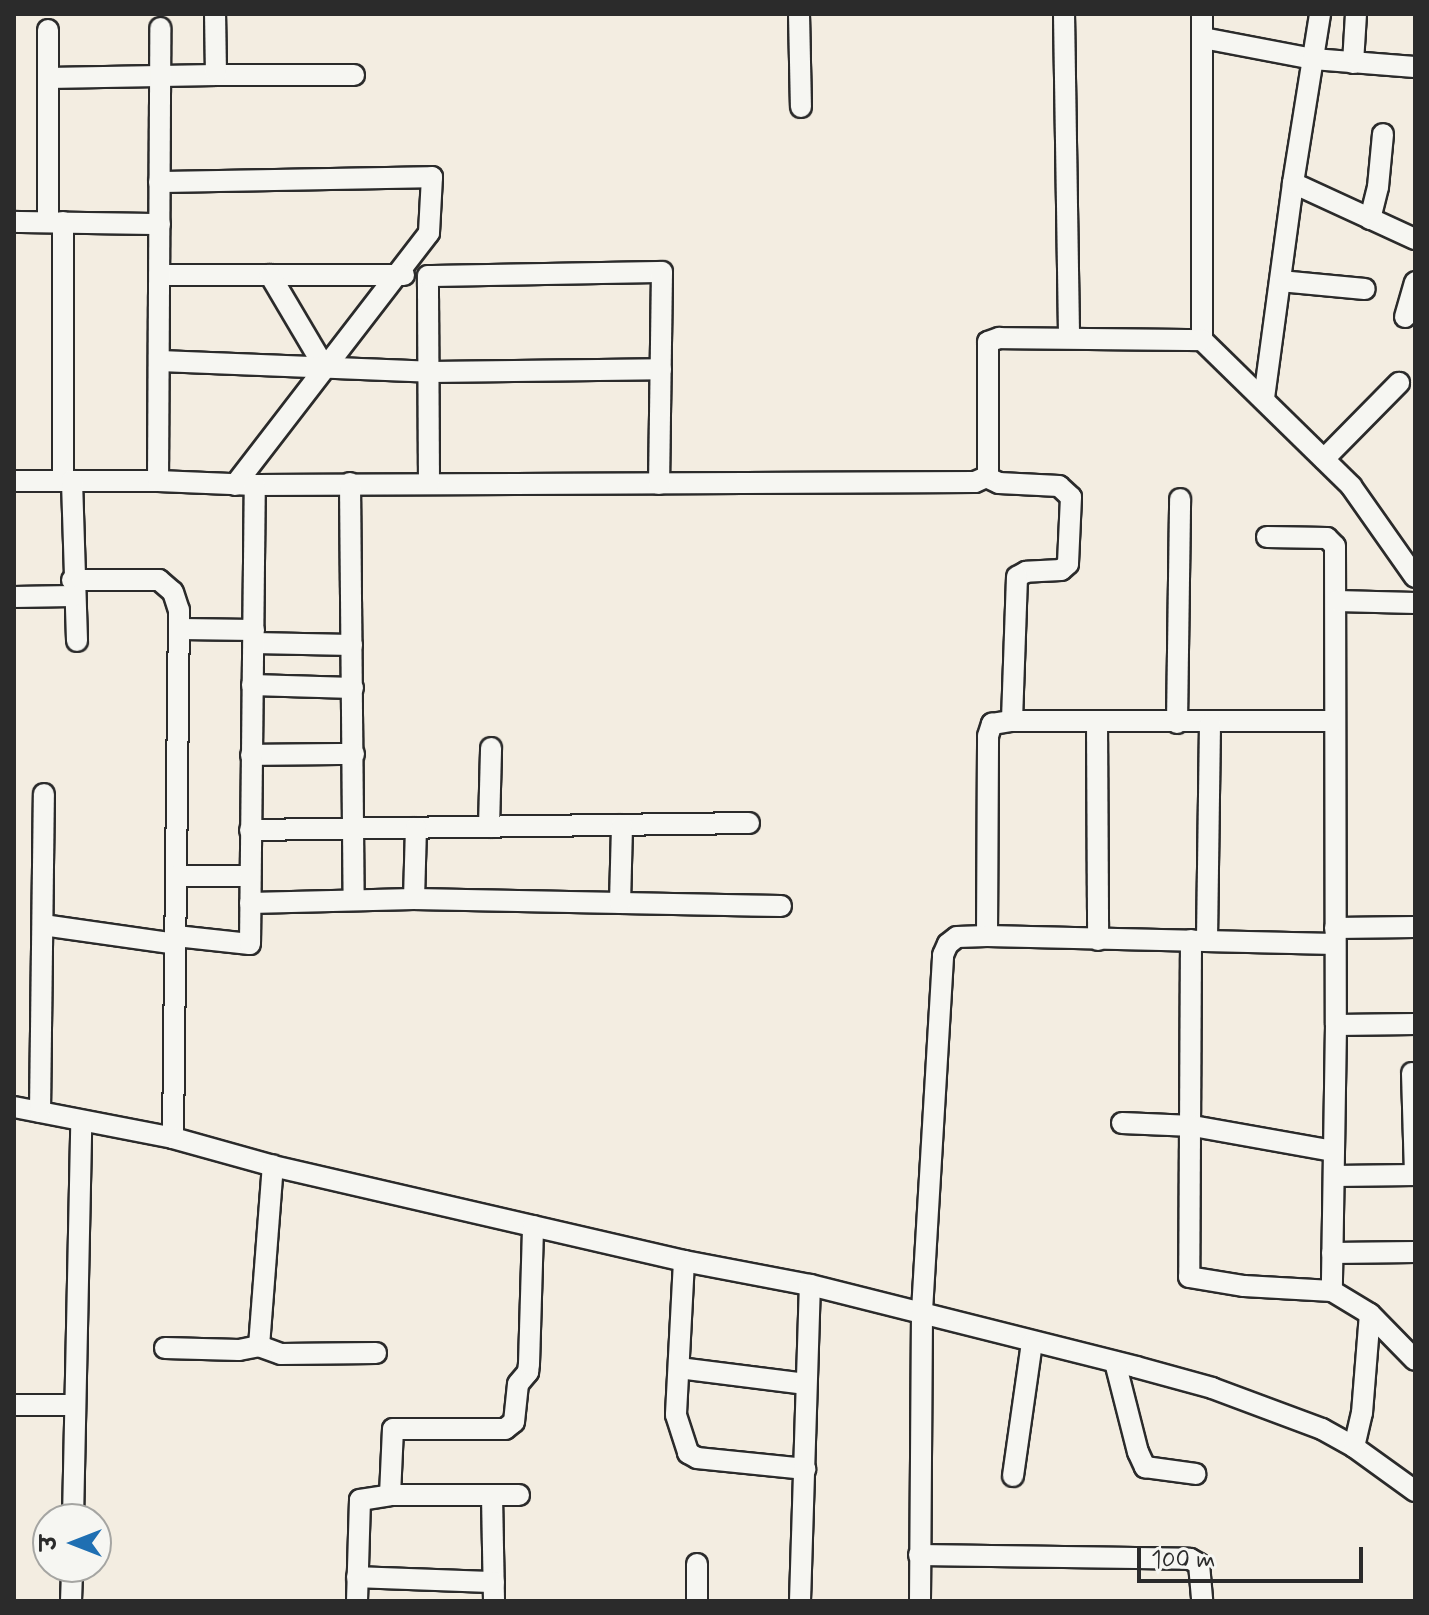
<!DOCTYPE html>
<meta charset="utf-8">
<style>
body{margin:0}
#map{position:relative;width:1429px;height:1615px;overflow:hidden;background:#f3ede1;font-family:Mynerve,"Playpen Sans Deva",sans-serif}
div>[style]{position:absolute}
.roads{filter:drop-shadow(2px 0 #2b2b2b) drop-shadow(-2px 0 #2b2b2b) drop-shadow(0 2px #2b2b2b) drop-shadow(0 -2px #2b2b2b)}
.minor>*{height:20px;margin:-10px;padding:0 10px;transform-origin:10px;border-radius:10px;background:#f6f6f2}
span{translate:-50% -50%;white-space:nowrap;text-align:center;line-height:1.15;-webkit-text-stroke:6px #f6f6f2;paint-order:stroke}
.frame{position:absolute;inset:0;border:16px solid #2b2b2b;pointer-events:none}
.north{position:absolute;left:32px;top:1503px;width:80px;height:80px;box-sizing:border-box;background:#f6f6f2;border:2px solid #a5a5a2;border-radius:50%;rotate:270deg;font-size:22px;font-weight:700;line-height:32px;text-align:center;color:#2b2b2b}
.north::after{content:'';display:block;margin:auto;width:28px;height:36px;background:#1f6fb2;clip-path:polygon(50% 0,100% 100%,50% 72%,0 100%)}
.scale{position:absolute;left:1137px;top:1547px;width:226px;height:36px;box-sizing:border-box;border:4px solid #2b2b2b;border-top:0;padding-left:10px;font-size:24px;line-height:28px;white-space:nowrap;color:#2b2b2b;-webkit-text-stroke:6px #f6f6f2;paint-order:stroke}
</style>
<div id="map">
<div class="roads">
<div class="minor">
<i style="left:799px;top:14px;width:93px;rotate:88.8deg"></i>
<i style="left:1064px;top:14px;width:324px;rotate:89.1deg"></i>
<i style="left:1202px;top:14px;width:326px;rotate:90deg"></i>
<i style="left:1202px;top:340px;width:209px;rotate:44.4deg"></i>
<i style="left:1351px;top:486px;width:111px;rotate:54.9deg"></i>
<i style="left:1203px;top:38px;width:112px;rotate:10.8deg"></i>
<i style="left:1313px;top:59px;width:102px;rotate:4.5deg"></i>
<i style="left:1353px;top:63px;width:49px;rotate:-86.5deg"></i>
<i style="left:216px;top:75px;width:138px"></i>
<i style="left:48px;top:78px;width:168px;rotate:-1deg"></i>
<i style="left:216px;top:75px;width:61px;rotate:-90.9deg"></i>
<i style="left:159px;top:182px;width:273px;rotate:-1deg"></i>
<i style="left:432px;top:177px;width:56px;rotate:93.1deg"></i>
<i style="left:429px;top:233px;width:318px;rotate:127.6deg"></i>
<i style="left:1293px;top:183px;width:134px;rotate:24.7deg"></i>
<i style="left:1370px;top:219px;width:33px;rotate:-76deg"></i>
<i style="left:1378px;top:187px;width:53px;rotate:-84.6deg"></i>
<i style="left:14px;top:222px;width:146px;rotate:0.8deg"></i>
<i style="left:48px;top:222px;width:192px;rotate:-90deg"></i>
<i style="left:63px;top:222px;width:259px;rotate:90deg"></i>
<i style="left:160px;top:275px;width:244px"></i>
<i style="left:270px;top:275px;width:108px;rotate:59.4deg"></i>
<i style="left:1280px;top:281px;width:85px;rotate:5.4deg"></i>
<i style="left:1405px;top:317px;width:36px;rotate:-74deg"></i>
<i style="left:160px;top:361px;width:270px;rotate:2.3deg"></i>
<i style="left:430px;top:372px;width:231px;rotate:-0.7deg"></i>
<i style="left:1264px;top:398px;width:217px;rotate:-82.3deg"></i>
<i style="left:1293px;top:183px;width:171px;rotate:-80.9deg"></i>
<i style="left:1324px;top:459px;width:107px;rotate:-45.4deg"></i>
<i style="left:986px;top:477px;width:14px;rotate:25deg"></i>
<i style="left:999px;top:483px;width:60px;rotate:2.9deg"></i>
<i style="left:1059px;top:486px;width:16px;rotate:43deg"></i>
<i style="left:1071px;top:497px;width:67px;rotate:92.6deg"></i>
<i style="left:1068px;top:564px;width:9px;rotate:139deg"></i>
<i style="left:1061px;top:570px;width:35px;rotate:177deg"></i>
<i style="left:1026px;top:572px;width:10px;rotate:151deg"></i>
<i style="left:1017px;top:577px;width:144px;rotate:92deg"></i>
<i style="left:14px;top:481px;width:144px"></i>
<i style="left:158px;top:481px;width:97px;rotate:2.4deg"></i>
<i style="left:255px;top:485px;width:720px;rotate:-0.24deg"></i>
<i style="left:975px;top:482px;width:12px;rotate:-24deg"></i>
<i style="left:986px;top:477px;width:5px;rotate:-68deg"></i>
<i style="left:988px;top:472px;width:130px;rotate:-90deg"></i>
<i style="left:988px;top:342px;width:12px;rotate:-20deg"></i>
<i style="left:999px;top:338px;width:203px;rotate:0.6deg"></i>
<i style="left:72px;top:481px;width:160px;rotate:88.2deg"></i>
<i style="left:158px;top:481px;width:453px;rotate:-89.7deg"></i>
<i style="left:350px;top:483px;width:417px;rotate:89.5deg"></i>
<i style="left:429px;top:483px;width:207px;rotate:-90.3deg"></i>
<i style="left:428px;top:276px;width:234px;rotate:-1deg"></i>
<i style="left:662px;top:272px;width:212px;rotate:90.8deg"></i>
<i style="left:1267px;top:537px;width:60px;rotate:1deg"></i>
<i style="left:1327px;top:538px;width:11px;rotate:45deg"></i>
<i style="left:1335px;top:546px;width:479px;rotate:89.9deg"></i>
<i style="left:1336px;top:1025px;width:266px;rotate:90.9deg"></i>
<i style="left:72px;top:580px;width:87px"></i>
<i style="left:159px;top:580px;width:18px;rotate:41deg"></i>
<i style="left:173px;top:592px;width:19px;rotate:72deg"></i>
<i style="left:179px;top:610px;width:528px;rotate:90.65deg"></i>
<i style="left:14px;top:597px;width:59px;rotate:-1deg"></i>
<i style="left:1337px;top:601px;width:78px;rotate:1.5deg"></i>
<i style="left:181px;top:629px;width:73px;rotate:0.8deg"></i>
<i style="left:254px;top:643px;width:98px;rotate:1.2deg"></i>
<i style="left:252px;top:685px;width:101px;rotate:1.7deg"></i>
<i style="left:1097px;top:723px;width:217px;rotate:89.7deg"></i>
<i style="left:1177px;top:723px;width:224px;rotate:-89.2deg"></i>
<i style="left:251px;top:755px;width:103px;rotate:-0.6deg"></i>
<i style="left:489px;top:827px;width:79px;rotate:-88.5deg"></i>
<i style="left:250px;top:830px;width:499px;rotate:-0.8deg"></i>
<i style="left:177px;top:876px;width:72px"></i>
<i style="left:414px;top:899px;width:71px;rotate:-88.4deg"></i>
<i style="left:250px;top:903px;width:164px;rotate:-1.4deg"></i>
<i style="left:414px;top:899px;width:367px;rotate:1.1deg"></i>
<i style="left:620px;top:903px;width:78px;rotate:-88.5deg"></i>
<i style="left:43px;top:925px;width:134px;rotate:8.1deg"></i>
<i style="left:1335px;top:928px;width:80px;rotate:-0.7deg"></i>
<i style="left:176px;top:936px;width:74px;rotate:6.2deg"></i>
<i style="left:250px;top:944px;width:459px;rotate:-89.4deg"></i>
<i style="left:987px;top:936px;width:200px;rotate:-89.7deg"></i>
<i style="left:988px;top:736px;width:13px;rotate:-72deg"></i>
<i style="left:992px;top:724px;width:20px;rotate:-9deg"></i>
<i style="left:1012px;top:721px;width:321px"></i>
<i style="left:1207px;top:939px;width:216px;rotate:-89.2deg"></i>
<i style="left:1191px;top:940px;width:337px;rotate:90.3deg"></i>
<i style="left:1189px;top:1277px;width:56px;rotate:9.3deg"></i>
<i style="left:1244px;top:1286px;width:88px;rotate:3.3deg"></i>
<i style="left:1332px;top:1291px;width:44px;rotate:31.2deg"></i>
<i style="left:1370px;top:1314px;width:64px;rotate:45.6deg"></i>
<i style="left:1336px;top:1025px;width:79px;rotate:-0.7deg"></i>
<i style="left:1412px;top:1073px;width:102px;rotate:88.3deg"></i>
<i style="left:14px;top:1107px;width:162px;rotate:11deg"></i>
<i style="left:173px;top:1138px;width:104px;rotate:15.6deg"></i>
<i style="left:273px;top:1166px;width:422px;rotate:13deg"></i>
<i style="left:684px;top:1261px;width:128px;rotate:10.8deg"></i>
<i style="left:810px;top:1285px;width:336px;rotate:14.1deg"></i>
<i style="left:1136px;top:1367px;width:79px;rotate:15.4deg"></i>
<i style="left:1212px;top:1388px;width:117px;rotate:20.4deg"></i>
<i style="left:1322px;top:1429px;width:37px;rotate:29deg"></i>
<i style="left:1354px;top:1447px;width:75px;rotate:35.8deg"></i>
<i style="left:40px;top:1112px;width:318px;rotate:-89.3deg"></i>
<i style="left:1122px;top:1123px;width:71px;rotate:2.4deg"></i>
<i style="left:1193px;top:1126px;width:143px;rotate:10.1deg"></i>
<i style="left:1334px;top:1176px;width:81px;rotate:-0.7deg"></i>
<i style="left:1332px;top:1253px;width:83px;rotate:-0.7deg"></i>
<i style="left:684px;top:1261px;width:154px;rotate:93deg"></i>
<i style="left:676px;top:1415px;width:40px;rotate:72deg"></i>
<i style="left:688px;top:1453px;width:10px;rotate:29deg"></i>
<i style="left:697px;top:1458px;width:109px;rotate:5.8deg"></i>
<i style="left:259px;top:1346px;width:23px;rotate:20deg"></i>
<i style="left:281px;top:1354px;width:95px;rotate:-0.6deg"></i>
<i style="left:165px;top:1348px;width:74px;rotate:1.5deg"></i>
<i style="left:239px;top:1350px;width:20px;rotate:-11deg"></i>
<i style="left:259px;top:1346px;width:181px;rotate:-85.6deg"></i>
<i style="left:1115px;top:1362px;width:93px;rotate:75.7deg"></i>
<i style="left:1138px;top:1452px;width:17px;rotate:65deg"></i>
<i style="left:1145px;top:1467px;width:51px;rotate:7.8deg"></i>
<i style="left:679px;top:1368px;width:128px;rotate:7.2deg"></i>
<i style="left:14px;top:1405px;width:61px"></i>
<i style="left:1354px;top:1447px;width:35px;rotate:-77deg"></i>
<i style="left:1362px;top:1413px;width:99px;rotate:-85.4deg"></i>
<i style="left:1013px;top:1476px;width:134px;rotate:-81.9deg"></i>
<i style="left:390px;top:1495px;width:66px;rotate:-87.4deg"></i>
<i style="left:393px;top:1429px;width:112px"></i>
<i style="left:505px;top:1429px;width:11px;rotate:-38deg"></i>
<i style="left:514px;top:1422px;width:38px;rotate:-84deg"></i>
<i style="left:518px;top:1384px;width:16px;rotate:-50deg"></i>
<i style="left:528px;top:1372px;width:8px;rotate:-83deg"></i>
<i style="left:529px;top:1364px;width:138px;rotate:-88.3deg"></i>
<i style="left:492px;top:1496px;width:105px;rotate:88.9deg"></i>
<i style="left:73px;top:1519px;width:397px;rotate:-88.8deg"></i>
<i style="left:919px;top:1555px;width:271px;rotate:0.8deg"></i>
<i style="left:1190px;top:1559px;width:10px;rotate:29deg"></i>
<i style="left:1199px;top:1564px;width:37px;rotate:85deg"></i>
<i style="left:357px;top:1577px;width:137px;rotate:2.1deg"></i>
<i style="left:71px;top:1601px;width:34px;rotate:-88deg"></i>
<i style="left:357px;top:1601px;width:101px;rotate:-88.3deg"></i>
<i style="left:360px;top:1500px;width:30px;rotate:-9deg"></i>
<i style="left:390px;top:1495px;width:129px"></i>
<i style="left:697px;top:1601px;width:37px;rotate:-90deg"></i>
<i style="left:800px;top:1601px;width:316px;rotate:-88.2deg"></i>
<i style="left:920px;top:1601px;width:290px;rotate:-89.6deg"></i>
<i style="left:922px;top:1311px;width:357px;rotate:-86.6deg"></i>
<i style="left:943px;top:955px;width:12px;rotate:-66deg"></i>
<i style="left:948px;top:944px;width:11px;rotate:-38deg"></i>
<i style="left:957px;top:937px;width:30px;rotate:-2deg"></i>
<i style="left:987px;top:936px;width:348px;rotate:1.3deg"></i>
</div>
</div>
<div class="frame"></div>
<div class="north">उ</div>
<div class="scale">100 m</div>
</div>
